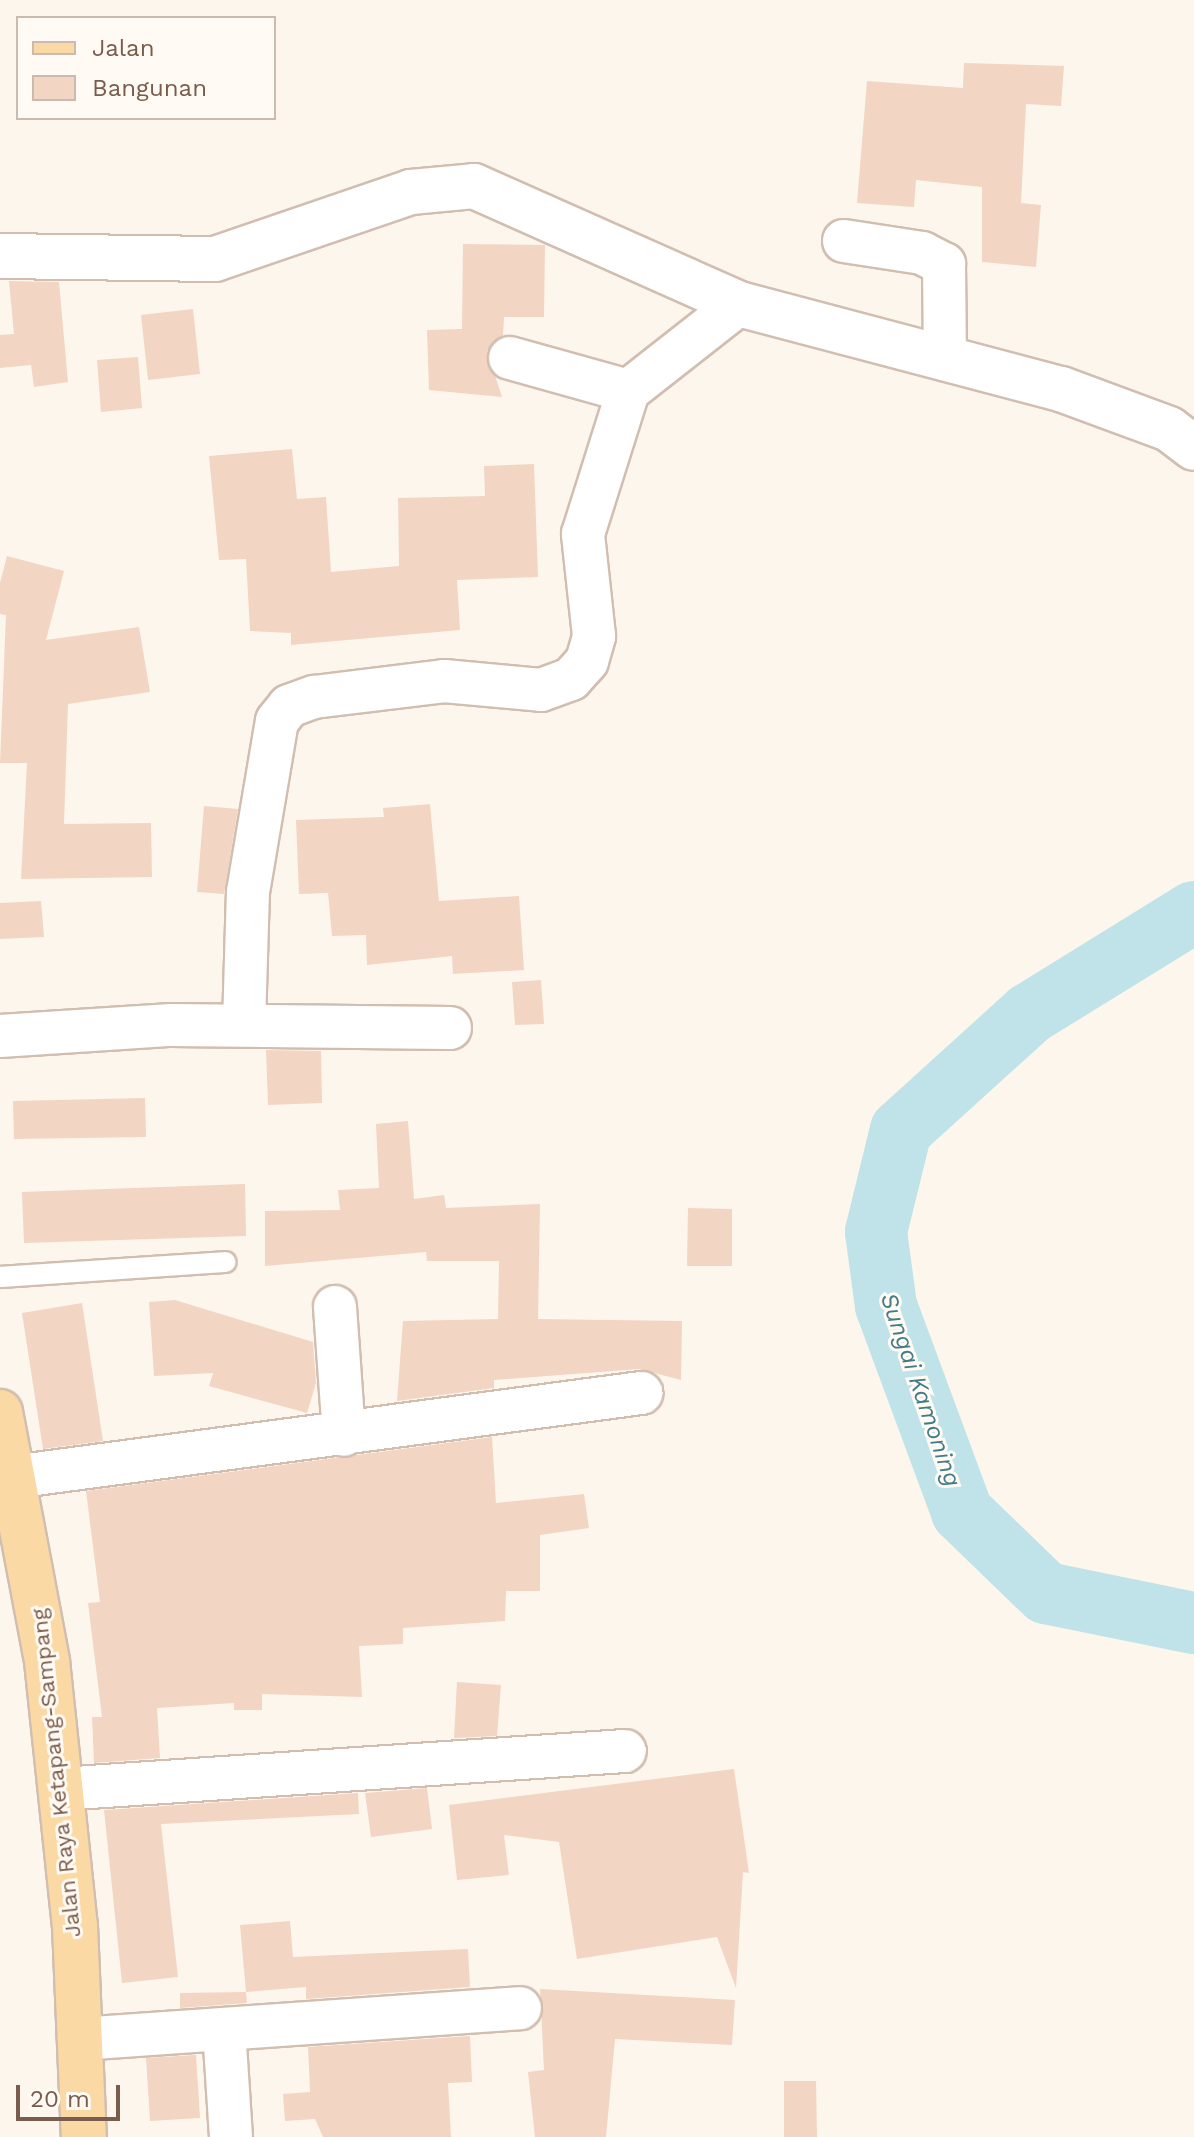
<!DOCTYPE html>
<style>
body{margin:0}
#map{position:relative;width:1194px;height:2137px;overflow:hidden;background:#fdf6ec;font-family:"Work Sans",sans-serif}
div>[style]{position:absolute}
.river>*{height:62px;margin:-31px;padding:0 31px;transform-origin:31px;border-radius:31px;background:#bfe3e8}
.building>*{inset:0;background:#f3d5c3}
.roads{filter:drop-shadow(2px 0 #d1beb0) drop-shadow(-2px 0 #d1beb0) drop-shadow(0 2px #d1beb0) drop-shadow(0 -2px #d1beb0)}
.service>*{height:20px;margin:-10px;padding:0 10px;transform-origin:10px;border-radius:10px;background:#fff}
.minor>*{height:42px;margin:-21px;padding:0 21px;transform-origin:21px;border-radius:21px;background:#fff}
.tertiary>*{height:44px;margin:-22px;padding:0 22px;transform-origin:22px;border-radius:22px;background:#fff}
.primary>*{height:44px;margin:-22px;padding:0 22px;transform-origin:22px;border-radius:22px;background:#fbd9a5}
span{translate:-50% -50%;white-space:nowrap;text-align:center;line-height:1.15;-webkit-text-stroke:6px #fffaf3;paint-order:stroke}
.street-label{font-size:22px;color:#7a5c4d}
.water-label{font-size:24px;color:#437c86;font-style:italic}
.legend{position:absolute;left:16px;top:16px;width:260px;height:104px;box-sizing:border-box;background:#fffaf3;border:2px solid #cabbb1;margin:0;padding:10px 14px;list-style:none;font-size:24px;color:#7a5c4d}
.legend li{display:flex;align-items:center;gap:16px;height:40px}
.legend b{width:40px;border:2px solid #cabbb1}
.scale{position:absolute;left:16px;top:2085px;width:104px;height:36px;box-sizing:border-box;border:4px solid #7a5c4d;border-top:0;padding-left:10px;font-size:24px;line-height:28px;white-space:nowrap;color:#7a5c4d;-webkit-text-stroke:6px #fffaf3;paint-order:stroke}
</style>
<div id="map">
<div class="river">
<i style="left:1194px;top:912px;width:194px;rotate:148.3deg"></i>
<i style="left:1029px;top:1014px;width:173px;rotate:137.8deg"></i>
<i style="left:901px;top:1130px;width:105px;rotate:103.8deg"></i>
<i style="left:876px;top:1232px;width:75px;rotate:82.3deg"></i>
<i style="left:886px;top:1306px;width:220px;rotate:69.7deg"></i>
<i style="left:962px;top:1512px;width:117px;rotate:44deg"></i>
<i style="left:1046px;top:1593px;width:151px;rotate:11.5deg"></i>
</div>
<div class="building">
<i style="clip-path:polygon(964px 63px,1064px 66px,1061px 106px,1026px 104px,1021px 203px,1041px 205px,1036px 267px,982px 262px,982px 187px,916px 180px,914px 207px,857px 203px,867px 81px,963px 88px)"></i>
<i style="clip-path:polygon(463px 244px,545px 245px,544px 317px,504px 317px,503px 335px,487px 351px,502px 397px,429px 390px,427px 330px,462px 329px)"></i>
<i style="clip-path:polygon(9px 281px,59px 282px,68px 382px,34px 387px,31px 365px,0 368px,0 335px,14px 334px)"></i>
<i style="clip-path:polygon(193px 309px,200px 374px,148px 380px,141px 315px)"></i>
<i style="clip-path:polygon(138px 357px,142px 408px,101px 412px,97px 360px)"></i>
<i style="clip-path:polygon(292px 449px,297px 499px,326px 497px,331px 572px,399px 566px,398px 498px,485px 496px,484px 466px,534px 464px,538px 577px,457px 580px,460px 630px,291px 645px,291px 633px,250px 631px,246px 559px,219px 560px,209px 456px)"></i>
<i style="clip-path:polygon(7px 556px,64px 571px,46px 640px,139px 627px,150px 692px,68px 704px,64px 824px,151px 823px,152px 877px,21px 879px,27px 763px,0 763px,6px 615px,0 614px,0 583px)"></i>
<i style="clip-path:polygon(430px 804px,439px 901px,519px 896px,524px 970px,453px 974px,452px 956px,367px 965px,366px 935px,332px 936px,328px 893px,299px 894px,296px 820px,384px 817px,383px 808px)"></i>
<i style="clip-path:polygon(204px 806px,238px 809px,224px 894px,197px 892px)"></i>
<i style="clip-path:polygon(41px 901px,44px 937px,0 939px,0 903px)"></i>
<i style="clip-path:polygon(541px 980px,544px 1024px,515px 1025px,512px 982px)"></i>
<i style="clip-path:polygon(266px 1050px,321px 1051px,322px 1103px,268px 1105px)"></i>
<i style="clip-path:polygon(145px 1098px,146px 1137px,14px 1139px,13px 1101px)"></i>
<i style="clip-path:polygon(408px 1121px,414px 1199px,444px 1195px,446px 1208px,540px 1204px,538px 1319px,682px 1321px,681px 1380px,639px 1369px,494px 1380px,494px 1388px,397px 1401px,403px 1321px,498px 1319px,499px 1261px,427px 1261px,426px 1252px,265px 1266px,265px 1211px,340px 1210px,338px 1190px,379px 1188px,376px 1124px)"></i>
<i style="clip-path:polygon(245px 1184px,246px 1236px,24px 1243px,22px 1192px)"></i>
<i style="clip-path:polygon(688px 1208px,732px 1209px,732px 1266px,687px 1266px)"></i>
<i style="clip-path:polygon(175px 1300px,313px 1342px,316px 1383px,307px 1413px,209px 1386px,213px 1373px,154px 1376px,149px 1302px)"></i>
<i style="clip-path:polygon(82px 1303px,103px 1441px,43px 1449px,22px 1313px)"></i>
<i style="clip-path:polygon(492px 1437px,496px 1503px,584px 1494px,589px 1528px,540px 1535px,540px 1591px,506px 1591px,505px 1621px,403px 1628px,403px 1644px,359px 1646px,362px 1697px,262px 1694px,262px 1710px,234px 1710px,234px 1703px,157px 1708px,160px 1758px,94px 1763px,92px 1717px,102px 1717px,88px 1603px,100px 1602px,86px 1491px)"></i>
<i style="clip-path:polygon(457px 1682px,501px 1685px,497px 1736px,454px 1738px)"></i>
<i style="clip-path:polygon(734px 1769px,749px 1873px,743px 1872px,736px 1988px,717px 1937px,577px 1959px,559px 1842px,504px 1835px,509px 1875px,457px 1880px,449px 1805px)"></i>
<i style="clip-path:polygon(427px 1788px,432px 1829px,371px 1837px,365px 1793px)"></i>
<i style="clip-path:polygon(358px 1793px,359px 1814px,161px 1824px,178px 1977px,122px 1983px,104px 1810px)"></i>
<i style="clip-path:polygon(290px 1921px,293px 1957px,468px 1949px,470px 1987px,306px 1999px,306px 1987px,246px 1992px,240px 1925px)"></i>
<i style="clip-path:polygon(540px 1989px,735px 2000px,732px 2045px,615px 2039px,606px 2137px,535px 2137px,528px 2072px,544px 2070px)"></i>
<i style="clip-path:polygon(246px 1992px,247px 2003px,180px 2008px,180px 1993px)"></i>
<i style="clip-path:polygon(470px 2036px,472px 2082px,448px 2083px,451px 2137px,323px 2137px,315px 2119px,285px 2121px,283px 2094px,310px 2092px,308px 2047px)"></i>
<i style="clip-path:polygon(196px 2055px,200px 2118px,150px 2121px,146px 2058px)"></i>
<i style="clip-path:polygon(784px 2081px,816px 2081px,817px 2137px,784px 2137px)"></i>
</div>
<div class="roads">
<div class="service">
<i style="left:0;top:1277px;width:226px;rotate:-3.8deg"></i>
</div>
<div class="minor">
<i style="left:844px;top:241px;width:79px;rotate:8.7deg"></i>
<i style="left:922px;top:253px;width:25px;rotate:27deg"></i>
<i style="left:944px;top:264px;width:89px;rotate:89.4deg"></i>
<i style="left:510px;top:358px;width:123px;rotate:15.6deg"></i>
<i style="left:244px;top:1025px;width:133px;rotate:-88.3deg"></i>
<i style="left:248px;top:892px;width:173px;rotate:-80.4deg"></i>
<i style="left:277px;top:721px;width:19px;rotate:-51deg"></i>
<i style="left:289px;top:706px;width:27px;rotate:-20deg"></i>
<i style="left:314px;top:697px;width:131px;rotate:-7deg"></i>
<i style="left:444px;top:681px;width:97px;rotate:5.3deg"></i>
<i style="left:541px;top:690px;width:32px;rotate:-20deg"></i>
<i style="left:571px;top:679px;width:24px;rotate:-48deg"></i>
<i style="left:587px;top:661px;width:26px;rotate:-74deg"></i>
<i style="left:594px;top:636px;width:103px;rotate:-96.2deg"></i>
<i style="left:583px;top:534px;width:150px;rotate:-72.5deg"></i>
<i style="left:628px;top:391px;width:141px;rotate:-38.1deg"></i>
<i style="left:0;top:1036px;width:172px;rotate:-3.7deg"></i>
<i style="left:172px;top:1025px;width:278px;rotate:0.6deg"></i>
<i style="left:335px;top:1307px;width:128px;rotate:86deg"></i>
<i style="left:13px;top:1477px;width:634px;rotate:-7.62deg"></i>
<i style="left:60px;top:1789px;width:566px;rotate:-3.85deg"></i>
<i style="left:224px;top:2029px;width:108px;rotate:86.3deg"></i>
<i style="left:79px;top:2039px;width:442px;rotate:-4deg"></i>
</div>
<div class="tertiary">
<i style="left:0;top:256px;width:215px;rotate:0.8deg"></i>
<i style="left:215px;top:259px;width:207px;rotate:-18.9deg"></i>
<i style="left:411px;top:192px;width:63px;rotate:-5.4deg"></i>
<i style="left:474px;top:186px;width:290px;rotate:24deg"></i>
<i style="left:739px;top:304px;width:333px;rotate:14.8deg"></i>
<i style="left:1061px;top:389px;width:115px;rotate:20.3deg"></i>
<i style="left:1169px;top:429px;width:31px;rotate:37deg"></i>
</div>
<div class="primary">
<i style="left:0;top:1412px;width:253px;rotate:79.3deg"></i>
<i style="left:47px;top:1661px;width:266px;rotate:84deg"></i>
<i style="left:75px;top:1926px;width:211px;rotate:87.6deg"></i>
</div>
</div>
<div class="street-label">
<span style="left:56px;top:1773px;rotate:-96deg">Jalan Raya Ketapang-Sampang</span>
</div>
<div class="water-label">
<span style="left:920px;top:1390px;rotate:71deg">Sungai Kamoning</span>
</div>
<ul class="legend">
<li><b style="height:10px;background:#fbd9a5"></b>Jalan</li>
<li><b style="height:22px;background:#f3d5c3"></b>Bangunan</li>
</ul>
<div class="scale">20 m</div>
</div>
